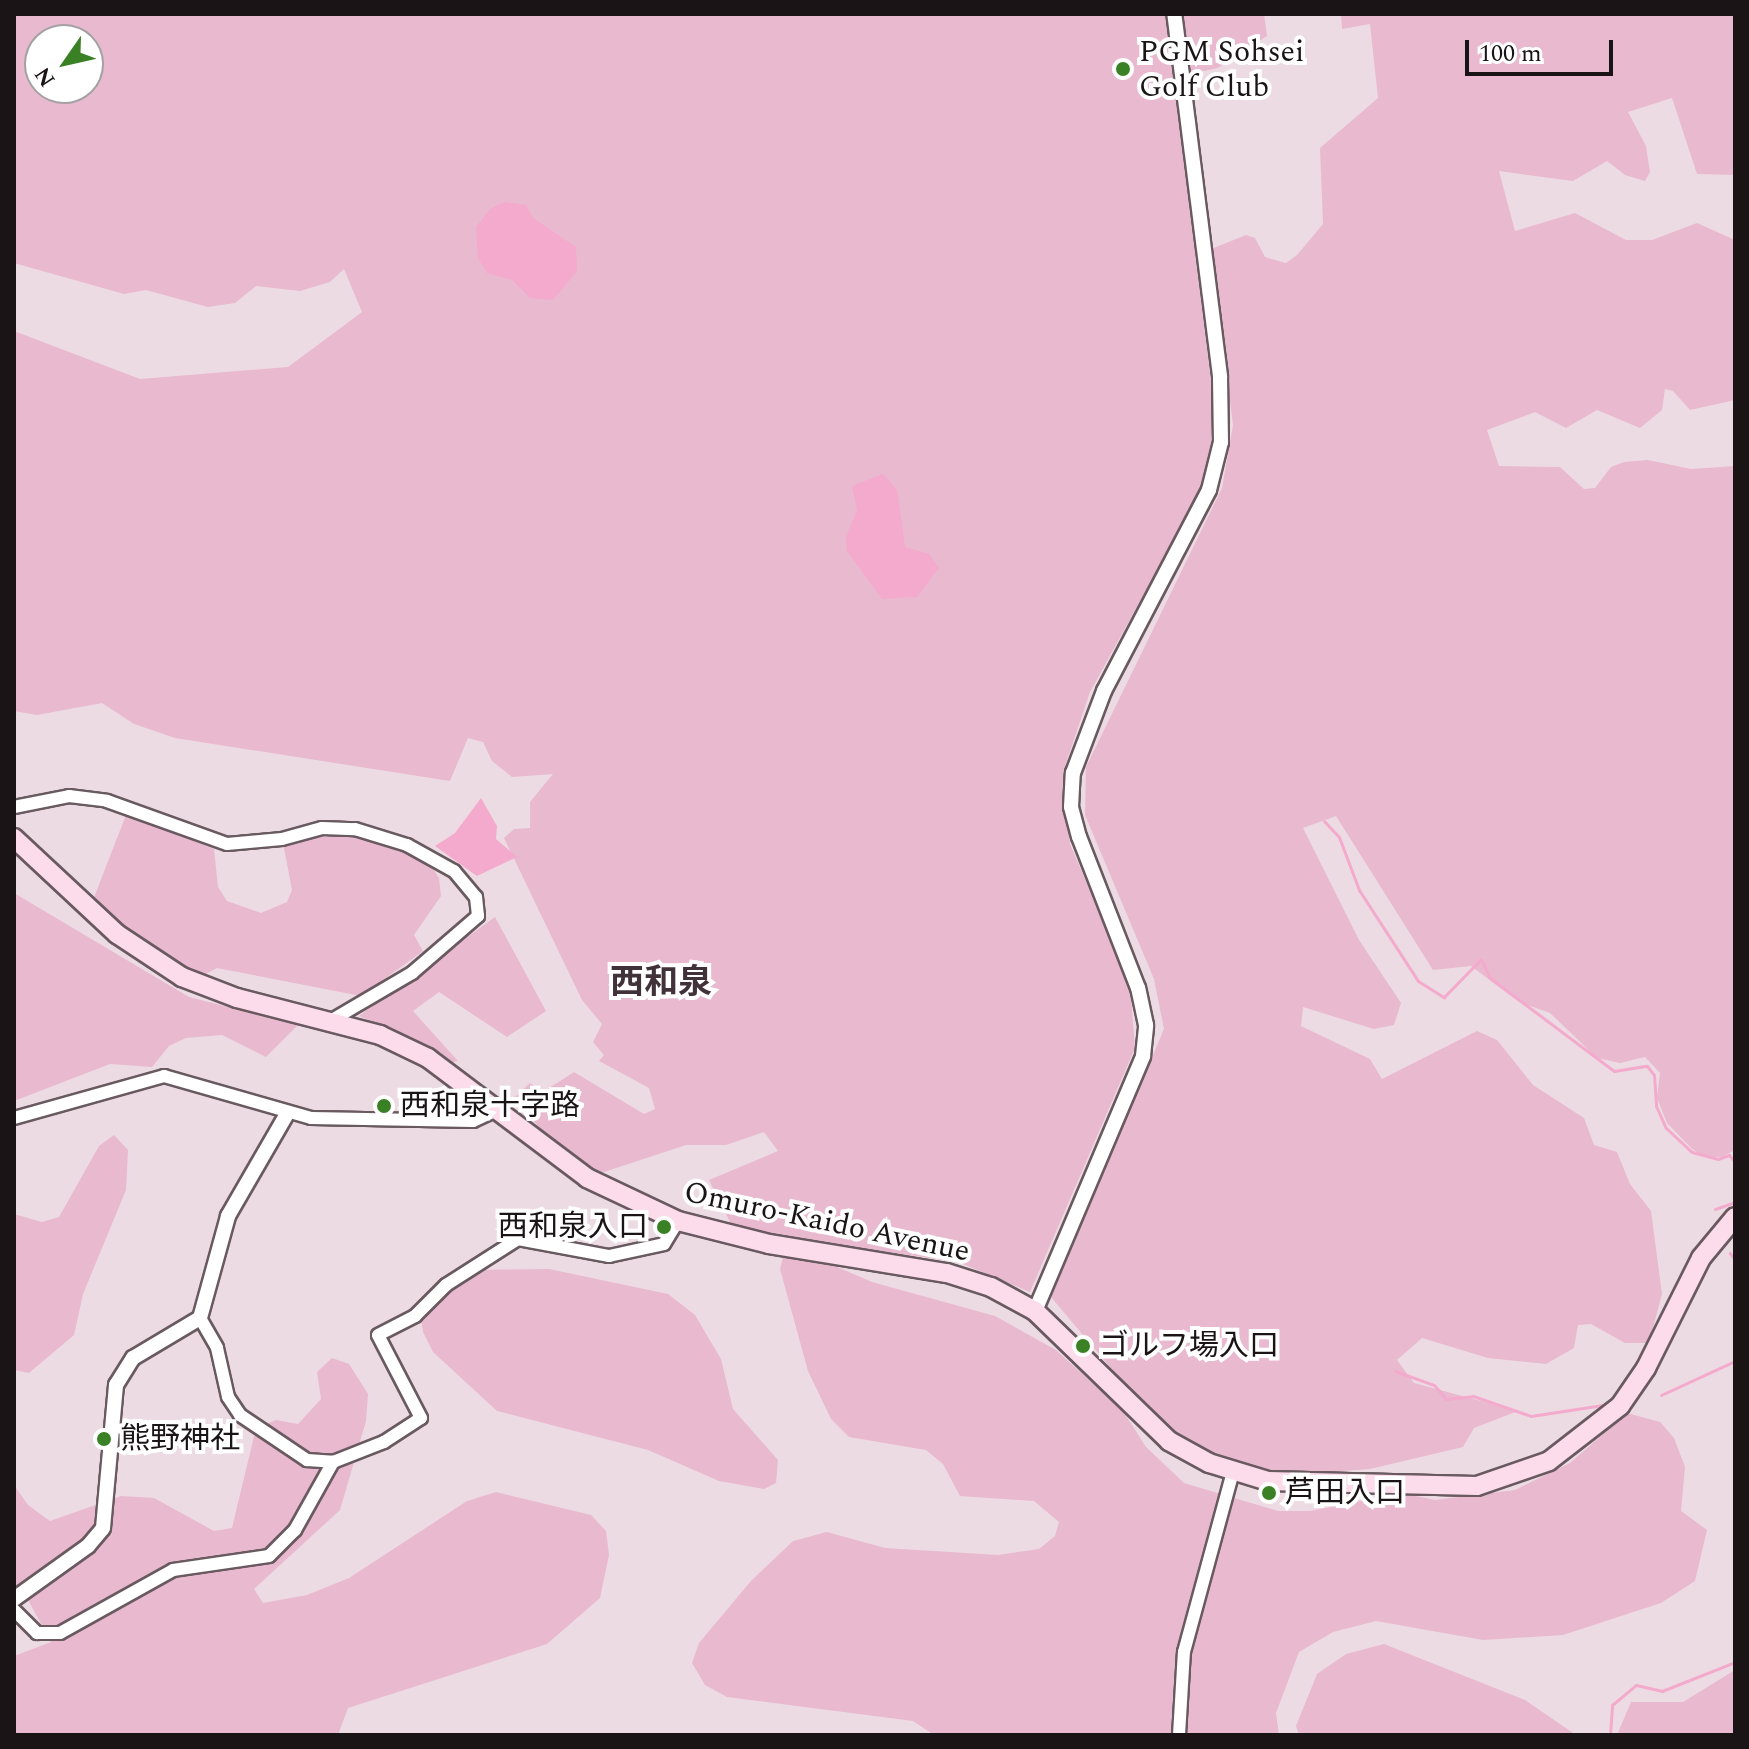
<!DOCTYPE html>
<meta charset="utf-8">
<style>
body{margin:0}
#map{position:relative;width:1749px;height:1749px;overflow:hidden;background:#eddbe3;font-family:Spectral,"Noto Sans JP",serif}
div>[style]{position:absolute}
.green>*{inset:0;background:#e9b9cf}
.water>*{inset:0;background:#f3aacd}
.stream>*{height:3px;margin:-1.5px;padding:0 1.5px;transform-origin:1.5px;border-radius:1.5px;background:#f3aacd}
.roads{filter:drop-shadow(2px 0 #695a60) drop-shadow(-2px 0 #695a60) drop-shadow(0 2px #695a60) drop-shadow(0 -2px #695a60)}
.minor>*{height:12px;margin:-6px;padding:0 6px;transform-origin:6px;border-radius:6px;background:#fff}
.tertiary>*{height:14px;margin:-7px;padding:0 7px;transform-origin:7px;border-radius:7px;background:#fff}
.primary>*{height:18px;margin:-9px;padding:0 9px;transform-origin:9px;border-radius:9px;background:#fcdbea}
.dots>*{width:22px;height:22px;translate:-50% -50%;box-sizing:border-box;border:4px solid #fff;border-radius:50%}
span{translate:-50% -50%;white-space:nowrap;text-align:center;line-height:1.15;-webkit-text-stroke:8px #fff;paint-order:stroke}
.poi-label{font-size:30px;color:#1a1416}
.left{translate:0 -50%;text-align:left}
.right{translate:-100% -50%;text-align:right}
.street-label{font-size:30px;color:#1a1416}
.quarter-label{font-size:34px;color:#403238;font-weight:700}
.frame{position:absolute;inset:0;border:16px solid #1a1416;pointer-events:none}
.north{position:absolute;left:24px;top:24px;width:80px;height:80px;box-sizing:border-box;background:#fff;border:2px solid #a3a1a2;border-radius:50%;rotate:236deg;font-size:22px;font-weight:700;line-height:32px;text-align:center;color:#1a1416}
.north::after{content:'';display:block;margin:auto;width:28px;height:36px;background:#3a8025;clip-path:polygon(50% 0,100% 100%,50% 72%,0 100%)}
.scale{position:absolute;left:1465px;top:40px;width:148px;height:36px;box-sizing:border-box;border:4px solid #1a1416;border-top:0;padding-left:10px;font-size:24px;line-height:28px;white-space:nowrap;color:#1a1416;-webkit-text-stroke:6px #fff;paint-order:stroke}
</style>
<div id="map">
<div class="green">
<i style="clip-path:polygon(evenodd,14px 14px,1166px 14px,1215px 413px,1207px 470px,1195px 501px,1090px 692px,1063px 772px,1070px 844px,1130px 985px,1135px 1048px,1030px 1292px,958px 1262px,734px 1230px,709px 1180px,778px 1151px,764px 1132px,726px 1145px,686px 1145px,598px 1174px,553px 1142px,513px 1099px,530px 1083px,543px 1092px,574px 1072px,644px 1114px,655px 1109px,649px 1088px,599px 1061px,604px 1055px,593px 1042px,602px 1024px,582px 1000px,504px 838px,514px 829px,530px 828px,530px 802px,553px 774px,512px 777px,492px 761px,483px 742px,468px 738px,450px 781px,175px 738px,134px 724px,102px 703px,37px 715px,14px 711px,14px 331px,140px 379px,288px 367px,362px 312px,344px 269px,330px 282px,300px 291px,256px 286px,235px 303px,208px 307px,146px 290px,124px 294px,14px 263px,14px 14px,40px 40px,88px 40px,88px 88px,40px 88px,40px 40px)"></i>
<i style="clip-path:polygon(1181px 14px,1264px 14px,1267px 36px,1218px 68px,1191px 74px)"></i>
<i style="clip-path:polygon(1341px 14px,1735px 14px,1735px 175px,1697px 174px,1672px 98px,1628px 112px,1646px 146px,1650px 172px,1645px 181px,1625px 175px,1607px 161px,1573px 181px,1499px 171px,1515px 231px,1575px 213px,1626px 240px,1652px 240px,1697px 223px,1735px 240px,1735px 400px,1690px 410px,1673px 391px,1665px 389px,1662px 410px,1640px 428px,1597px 410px,1566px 428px,1535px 412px,1487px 430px,1499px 466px,1560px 467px,1584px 489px,1595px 488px,1611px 467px,1624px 462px,1648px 460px,1691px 469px,1735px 466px,1735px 1150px,1722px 1157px,1705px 1157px,1692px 1149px,1667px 1123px,1657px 1098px,1660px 1073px,1645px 1057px,1620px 1063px,1597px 1058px,1550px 1013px,1519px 1002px,1471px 966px,1433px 970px,1336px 816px,1303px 828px,1359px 940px,1401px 1003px,1394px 1025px,1374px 1029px,1303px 1007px,1301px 1026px,1370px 1059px,1382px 1079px,1477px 1031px,1497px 1040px,1533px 1085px,1584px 1118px,1594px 1145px,1617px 1152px,1630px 1184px,1651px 1211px,1662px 1294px,1649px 1343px,1625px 1343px,1591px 1324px,1578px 1325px,1574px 1348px,1546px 1364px,1488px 1358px,1422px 1338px,1397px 1360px,1414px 1383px,1518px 1411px,1474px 1428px,1463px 1447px,1370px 1469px,1286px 1475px,1197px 1448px,1152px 1417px,1051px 1297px,1164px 1029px,1154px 979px,1085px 815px,1086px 767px,1222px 488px,1233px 425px,1211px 249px,1246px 235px,1255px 238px,1265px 257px,1286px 263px,1297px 255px,1323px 224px,1320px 148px,1378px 98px,1370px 24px,1342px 29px)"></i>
<i style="clip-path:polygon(126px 815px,214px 849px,218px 887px,227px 901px,261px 913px,287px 902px,292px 890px,283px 843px,337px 835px,375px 839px,430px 864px,439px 878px,441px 896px,414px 935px,423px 951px,361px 996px,217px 968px,204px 975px,153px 950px,93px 900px)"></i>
<i style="clip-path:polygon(14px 893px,189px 997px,298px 1025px,266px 1057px,222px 1035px,186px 1038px,169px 1046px,152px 1067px,110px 1064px,14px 1101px)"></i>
<i style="clip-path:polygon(495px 917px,546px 1011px,507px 1037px,439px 992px,413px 1011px,458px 1061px,449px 1063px,404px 1035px,359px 1016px)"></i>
<i style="clip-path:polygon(114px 1135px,128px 1150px,126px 1190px,83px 1294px,74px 1335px,29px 1373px,14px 1370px,14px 1214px,42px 1222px,59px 1217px,99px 1146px)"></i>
<i style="clip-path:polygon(786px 1245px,872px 1282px,995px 1316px,1056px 1350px,1123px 1411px,1146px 1447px,1184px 1483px,1278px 1511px,1310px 1511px,1401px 1493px,1435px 1500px,1515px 1490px,1570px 1463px,1627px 1413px,1660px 1422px,1674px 1438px,1685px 1467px,1681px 1511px,1707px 1530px,1695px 1581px,1661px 1603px,1563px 1635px,1483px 1640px,1376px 1621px,1333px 1632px,1299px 1652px,1276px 1713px,1279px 1735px,934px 1735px,913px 1721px,727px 1697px,705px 1685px,692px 1663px,699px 1643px,751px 1581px,793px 1541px,827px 1532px,885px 1548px,998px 1555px,1039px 1549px,1055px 1536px,1059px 1522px,1034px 1501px,960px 1496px,943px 1464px,926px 1450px,849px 1437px,831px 1419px,808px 1371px,780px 1269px)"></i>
<i style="clip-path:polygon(549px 1269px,668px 1294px,695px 1315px,721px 1359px,733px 1409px,778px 1460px,776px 1483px,764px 1489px,719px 1481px,648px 1450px,497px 1411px,433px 1352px,423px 1332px,418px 1301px,437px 1281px,454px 1270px)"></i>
<i style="clip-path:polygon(332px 1358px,349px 1364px,368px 1394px,366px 1421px,340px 1510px,254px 1589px,263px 1603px,307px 1595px,349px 1578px,467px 1501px,496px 1492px,591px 1515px,606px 1531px,609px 1555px,600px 1598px,547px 1644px,348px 1708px,338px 1735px,14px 1735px,14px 1656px,51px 1642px,21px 1587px,14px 1591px,14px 1485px,28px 1505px,50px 1521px,121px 1496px,154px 1498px,214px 1531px,232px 1528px,256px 1428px,276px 1420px,298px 1424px,321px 1399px,317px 1372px)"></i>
<i style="clip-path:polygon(1384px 1644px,1525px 1700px,1576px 1735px,1299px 1735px,1296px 1726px,1317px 1674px,1346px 1654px)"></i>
<i style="clip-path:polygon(1735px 1670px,1735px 1735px,1617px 1735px,1631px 1702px,1683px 1702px)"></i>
</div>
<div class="water">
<i style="clip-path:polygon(504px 202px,526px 205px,533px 218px,576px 247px,577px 271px,553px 300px,530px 298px,512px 280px,487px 273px,478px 258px,476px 227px,490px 209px)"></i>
<i style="clip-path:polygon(883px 474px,897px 490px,905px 547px,929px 554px,939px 568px,917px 597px,882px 599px,847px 551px,846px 537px,857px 510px,852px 486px)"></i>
<i style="clip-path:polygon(481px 798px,497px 826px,496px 839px,517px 857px,477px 876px,435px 846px,455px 833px)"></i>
</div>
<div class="stream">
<i style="left:1324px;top:821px;width:22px;rotate:47deg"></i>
<i style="left:1339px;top:837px;width:57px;rotate:69.3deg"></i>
<i style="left:1359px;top:890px;width:108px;rotate:57deg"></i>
<i style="left:1418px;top:981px;width:31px;rotate:32deg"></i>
<i style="left:1444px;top:997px;width:53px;rotate:-45.8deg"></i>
<i style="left:1481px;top:959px;width:21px;rotate:65deg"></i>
<i style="left:1490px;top:978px;width:155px;rotate:36.9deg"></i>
<i style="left:1614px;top:1071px;width:33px;rotate:-9deg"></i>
<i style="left:1647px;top:1066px;width:11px;rotate:52deg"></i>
<i style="left:1654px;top:1075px;width:31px;rotate:86deg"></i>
<i style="left:1656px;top:1106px;width:24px;rotate:66deg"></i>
<i style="left:1666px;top:1128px;width:35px;rotate:43deg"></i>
<i style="left:1692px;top:1152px;width:27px;rotate:15deg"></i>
<i style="left:1718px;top:1159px;width:12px;rotate:-20deg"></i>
<i style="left:1729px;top:1155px;width:9px;rotate:49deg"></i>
<i style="left:1715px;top:1209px;width:21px;rotate:-19deg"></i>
<i style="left:1730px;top:1253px;width:9px;rotate:54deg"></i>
<i style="left:1395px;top:1371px;width:41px;rotate:19.7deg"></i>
<i style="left:1434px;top:1385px;width:18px;rotate:49deg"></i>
<i style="left:1446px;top:1399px;width:27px;rotate:-6deg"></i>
<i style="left:1473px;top:1396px;width:61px;rotate:19deg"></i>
<i style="left:1531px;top:1416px;width:79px;rotate:-8.7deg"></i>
<i style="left:1661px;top:1395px;width:81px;rotate:-24.7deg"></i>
<i style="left:1610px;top:1735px;width:30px;rotate:-86deg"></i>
<i style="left:1612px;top:1705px;width:31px;rotate:-40deg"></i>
<i style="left:1636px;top:1685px;width:27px;rotate:13deg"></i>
<i style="left:1662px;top:1691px;width:79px;rotate:-21.7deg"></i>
</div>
<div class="roads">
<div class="minor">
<i style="left:14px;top:807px;width:56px;rotate:-11.3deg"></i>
<i style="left:69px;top:796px;width:38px;rotate:7deg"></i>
<i style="left:107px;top:801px;width:127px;rotate:19.7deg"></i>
<i style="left:227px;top:844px;width:55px;rotate:-5.2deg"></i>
<i style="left:282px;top:839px;width:41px;rotate:-15.4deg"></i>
<i style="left:322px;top:828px;width:33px;rotate:2deg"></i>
<i style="left:355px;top:829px;width:54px;rotate:17.1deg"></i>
<i style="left:407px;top:845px;width:54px;rotate:29deg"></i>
<i style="left:454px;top:871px;width:34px;rotate:50deg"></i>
<i style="left:476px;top:897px;width:19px;rotate:84deg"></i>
<i style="left:478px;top:916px;width:87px;rotate:139.2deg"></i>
<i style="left:412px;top:973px;width:93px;rotate:149.6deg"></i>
<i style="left:14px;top:1118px;width:156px;rotate:-15.6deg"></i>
<i style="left:164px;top:1076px;width:153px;rotate:15.9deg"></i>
<i style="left:311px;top:1118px;width:162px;rotate:1.1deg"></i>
<i style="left:473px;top:1121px;width:26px;rotate:-25deg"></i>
<i style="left:200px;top:1318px;width:34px;rotate:60deg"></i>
<i style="left:217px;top:1348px;width:50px;rotate:77.3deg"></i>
<i style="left:228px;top:1397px;width:22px;rotate:56deg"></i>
<i style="left:240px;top:1415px;width:81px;rotate:33.9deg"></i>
<i style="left:307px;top:1460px;width:26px;rotate:4deg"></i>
<i style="left:333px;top:1462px;width:55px;rotate:-21.4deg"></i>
<i style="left:384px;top:1442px;width:44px;rotate:-33deg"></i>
<i style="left:421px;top:1418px;width:93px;rotate:-117.4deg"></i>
<i style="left:378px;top:1335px;width:42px;rotate:-27.2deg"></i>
<i style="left:415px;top:1316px;width:44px;rotate:-45deg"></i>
<i style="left:446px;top:1285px;width:85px;rotate:-32.6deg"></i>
<i style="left:518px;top:1239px;width:93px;rotate:10.6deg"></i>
<i style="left:609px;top:1256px;width:56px;rotate:-12.3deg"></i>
<i style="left:664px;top:1244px;width:27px;rotate:-59deg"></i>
<i style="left:14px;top:1610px;width:33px;rotate:45deg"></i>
<i style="left:37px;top:1633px;width:23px"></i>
<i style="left:60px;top:1633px;width:129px;rotate:-29.1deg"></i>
<i style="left:173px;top:1570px;width:97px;rotate:-8.3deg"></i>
<i style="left:269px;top:1556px;width:37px;rotate:-45deg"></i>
<i style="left:295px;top:1530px;width:78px;rotate:-60.8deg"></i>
<i style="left:1179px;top:1735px;width:83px;rotate:-86.6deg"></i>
<i style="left:1184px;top:1652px;width:187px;rotate:-74.8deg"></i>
</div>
<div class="tertiary">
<i style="left:1035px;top:1311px;width:277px;rotate:-67deg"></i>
<i style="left:1143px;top:1056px;width:31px;rotate:-84deg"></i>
<i style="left:1146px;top:1025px;width:38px;rotate:-102deg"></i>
<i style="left:1138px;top:988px;width:162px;rotate:-111.3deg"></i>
<i style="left:1079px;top:837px;width:31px;rotate:-105deg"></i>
<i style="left:1071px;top:807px;width:34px;rotate:-87deg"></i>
<i style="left:1073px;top:773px;width:88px;rotate:-69.3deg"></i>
<i style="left:1104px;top:691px;width:227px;rotate:-62.4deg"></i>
<i style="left:1209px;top:490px;width:49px;rotate:-76deg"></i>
<i style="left:1221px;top:442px;width:66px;rotate:-90.9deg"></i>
<i style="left:1220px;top:376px;width:365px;rotate:-97.2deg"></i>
<i style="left:14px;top:1599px;width:91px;rotate:-35.6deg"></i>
<i style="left:88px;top:1546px;width:23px;rotate:-50deg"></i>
<i style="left:103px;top:1528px;width:144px;rotate:-84.8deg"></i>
<i style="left:116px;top:1385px;width:32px;rotate:-58deg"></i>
<i style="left:133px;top:1358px;width:78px;rotate:-30.8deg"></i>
<i style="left:200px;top:1318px;width:106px;rotate:-74.6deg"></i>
<i style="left:228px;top:1216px;width:118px;rotate:-60deg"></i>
</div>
<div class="primary">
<i style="left:14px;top:838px;width:141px;rotate:43deg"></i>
<i style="left:117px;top:934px;width:78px;rotate:33.5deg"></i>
<i style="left:182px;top:977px;width:59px;rotate:20.9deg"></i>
<i style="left:237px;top:998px;width:148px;rotate:14.5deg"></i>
<i style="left:380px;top:1035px;width:53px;rotate:25.6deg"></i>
<i style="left:428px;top:1058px;width:199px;rotate:37deg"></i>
<i style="left:587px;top:1178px;width:101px;rotate:25.3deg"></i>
<i style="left:678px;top:1221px;width:94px;rotate:14.2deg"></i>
<i style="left:769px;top:1244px;width:180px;rotate:9.3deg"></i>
<i style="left:947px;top:1273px;width:46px;rotate:17.7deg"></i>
<i style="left:991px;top:1287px;width:50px;rotate:28.6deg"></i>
<i style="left:1035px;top:1311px;width:187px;rotate:44.1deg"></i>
<i style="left:1169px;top:1441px;width:46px;rotate:28.8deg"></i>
<i style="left:1209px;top:1463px;width:62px;rotate:17deg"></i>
<i style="left:1268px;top:1481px;width:209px;rotate:1.4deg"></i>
<i style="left:1477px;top:1486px;width:76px;rotate:-19.1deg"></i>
<i style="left:1549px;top:1461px;width:90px;rotate:-37.8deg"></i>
<i style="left:1620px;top:1406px;width:46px;rotate:-55.6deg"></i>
<i style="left:1646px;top:1368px;width:123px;rotate:-63.4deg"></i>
<i style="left:1701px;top:1258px;width:53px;rotate:-50.3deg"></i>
</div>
</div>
<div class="dots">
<i style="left:1123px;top:69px;background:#3a8025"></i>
<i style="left:384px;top:1106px;background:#3a8025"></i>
<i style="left:664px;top:1227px;background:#3a8025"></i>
<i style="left:1083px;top:1346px;background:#3a8025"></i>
<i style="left:104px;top:1439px;background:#3a8025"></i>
<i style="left:1269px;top:1493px;background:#3a8025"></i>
</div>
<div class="poi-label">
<span class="left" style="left:1139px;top:69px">PGM Sohsei<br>Golf Club</span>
<span class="left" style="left:400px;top:1106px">西和泉十字路</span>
<span class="right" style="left:648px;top:1227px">西和泉入口</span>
<span class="left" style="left:1099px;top:1346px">ゴルフ場入口</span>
<span class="left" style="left:120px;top:1439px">熊野神社</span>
<span class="left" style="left:1285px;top:1493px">芦田入口</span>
</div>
<div class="street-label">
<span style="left:827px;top:1222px;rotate:12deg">Omuro-Kaido Avenue</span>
</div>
<div class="quarter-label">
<span style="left:661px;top:984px">西和泉</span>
</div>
<div class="frame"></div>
<div class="north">N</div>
<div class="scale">100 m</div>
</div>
